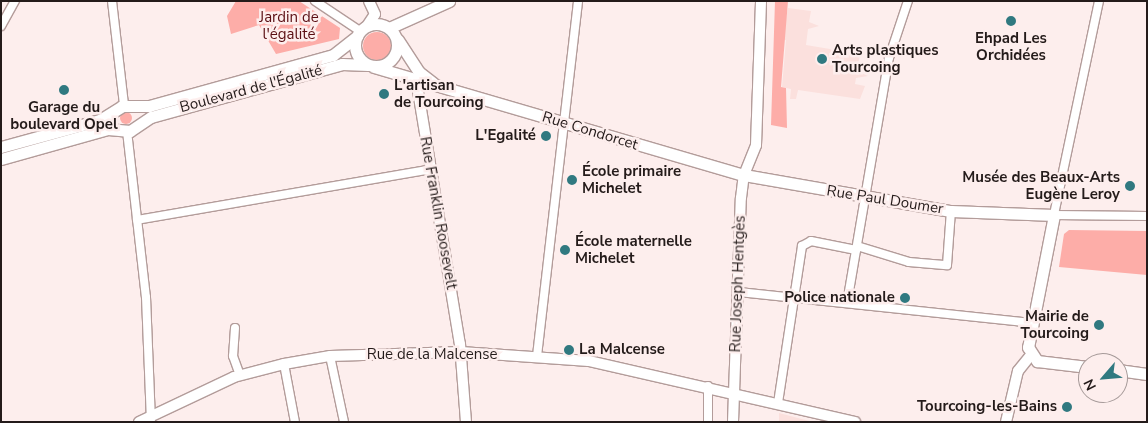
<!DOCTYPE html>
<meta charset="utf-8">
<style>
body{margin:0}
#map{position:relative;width:1148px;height:423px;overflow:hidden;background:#fdeeed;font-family:"Nunito Sans",sans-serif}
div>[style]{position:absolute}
.built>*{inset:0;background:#fbe0dd}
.green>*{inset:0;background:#fdada8}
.round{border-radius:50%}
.roads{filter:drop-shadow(1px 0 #b39c9a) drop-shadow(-1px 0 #b39c9a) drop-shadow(0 1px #b39c9a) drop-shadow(0 -1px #b39c9a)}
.minor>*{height:8px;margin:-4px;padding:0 4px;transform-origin:4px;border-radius:4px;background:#fff}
.tertiary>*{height:10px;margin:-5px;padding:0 5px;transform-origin:5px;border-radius:5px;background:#fff}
.secondary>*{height:11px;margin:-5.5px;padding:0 5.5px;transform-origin:5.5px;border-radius:5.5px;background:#fff}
.secondary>.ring{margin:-5.5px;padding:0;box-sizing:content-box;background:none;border:11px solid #fff;border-radius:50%}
.dots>*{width:14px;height:14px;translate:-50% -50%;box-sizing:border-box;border:2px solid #fdeeed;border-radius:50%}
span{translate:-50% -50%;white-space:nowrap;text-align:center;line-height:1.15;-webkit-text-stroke:5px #fdeeed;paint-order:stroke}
.park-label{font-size:15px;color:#5a0e13}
.poi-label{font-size:15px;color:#241b1a;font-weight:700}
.left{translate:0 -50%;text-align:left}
.right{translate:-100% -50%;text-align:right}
.street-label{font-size:15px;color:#241b1a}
.frame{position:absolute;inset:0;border:2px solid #241b1a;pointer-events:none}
.north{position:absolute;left:1078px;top:353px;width:50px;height:50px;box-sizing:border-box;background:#fdeeed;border:1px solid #a69a99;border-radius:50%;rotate:243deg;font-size:14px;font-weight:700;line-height:20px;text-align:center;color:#241b1a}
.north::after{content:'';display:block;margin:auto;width:18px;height:22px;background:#307980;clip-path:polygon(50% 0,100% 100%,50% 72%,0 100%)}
</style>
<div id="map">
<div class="built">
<i style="clip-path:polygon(788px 8px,811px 11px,809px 22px,819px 26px,808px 29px,806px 45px,860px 54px,857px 71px,868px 76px,856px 78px,855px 84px,865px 86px,860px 99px,798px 90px,796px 99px,790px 99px,791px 89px,782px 87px,786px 40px,782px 40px)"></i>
<i style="clip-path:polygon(779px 413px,813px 422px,779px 422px)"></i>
</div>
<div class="green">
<i style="clip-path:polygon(236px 1px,299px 1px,340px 28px,339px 39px,276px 54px,259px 25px,231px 34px,227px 16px)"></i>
<i style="clip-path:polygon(775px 1px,788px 1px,781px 87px,786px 88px,787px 128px,771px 125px)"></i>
<i class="round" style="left:363px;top:32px;width:28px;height:28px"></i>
<i class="round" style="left:120px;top:112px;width:12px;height:12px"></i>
<i style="clip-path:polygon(1069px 230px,1147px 231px,1147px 275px,1059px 267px,1064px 234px)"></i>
</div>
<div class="roads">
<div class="minor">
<i style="left:112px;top:1px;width:105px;rotate:83.4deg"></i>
<i style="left:315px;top:1px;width:54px;rotate:33.7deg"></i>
<i style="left:1099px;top:1px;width:219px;rotate:101.9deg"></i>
<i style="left:1054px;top:215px;width:93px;rotate:0.6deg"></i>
<i style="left:1px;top:26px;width:29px;rotate:-61deg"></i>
<i style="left:127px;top:131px;width:167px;rotate:83.5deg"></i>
<i style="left:146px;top:297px;width:123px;rotate:87.7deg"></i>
<i style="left:137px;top:220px;width:298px;rotate:-9.8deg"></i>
<i style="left:857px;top:246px;width:54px;rotate:17.1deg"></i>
<i style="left:909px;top:262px;width:38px;rotate:5deg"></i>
<i style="left:947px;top:265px;width:54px;rotate:-85.8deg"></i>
<i style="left:738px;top:292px;width:296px;rotate:6deg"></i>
<i style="left:847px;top:303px;width:249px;rotate:-80.3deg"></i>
<i style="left:889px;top:58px;width:60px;rotate:-71.6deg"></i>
<i style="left:235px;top:328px;width:28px;rotate:94deg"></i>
<i style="left:233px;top:356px;width:20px;rotate:70deg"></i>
<i style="left:330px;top:356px;width:67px;rotate:78deg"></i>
<i style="left:537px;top:356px;width:357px;rotate:-83.4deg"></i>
<i style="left:284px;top:364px;width:59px;rotate:79.3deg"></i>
<i style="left:778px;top:403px;width:159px;rotate:-81.3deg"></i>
<i style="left:802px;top:246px;width:10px;rotate:-29deg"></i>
<i style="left:811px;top:241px;width:46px;rotate:11.3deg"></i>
<i style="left:708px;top:422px;width:36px;rotate:-90deg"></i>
</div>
<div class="tertiary">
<i style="left:367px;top:26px;width:14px;rotate:-56deg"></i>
<i style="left:375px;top:14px;width:14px;rotate:-115deg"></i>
<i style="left:420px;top:74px;width:17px;rotate:97deg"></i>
<i style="left:418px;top:91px;width:256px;rotate:80.6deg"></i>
<i style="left:460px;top:344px;width:78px;rotate:85.6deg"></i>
<i style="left:139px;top:422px;width:105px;rotate:-25.3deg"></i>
<i style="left:234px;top:377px;width:52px;rotate:-14.6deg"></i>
<i style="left:284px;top:364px;width:47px;rotate:-9.9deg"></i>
<i style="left:330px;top:356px;width:131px;rotate:-1.7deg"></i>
<i style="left:461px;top:352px;width:128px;rotate:4deg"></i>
<i style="left:589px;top:361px;width:273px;rotate:12.9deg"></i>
<i style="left:733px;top:422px;width:224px;rotate:-88deg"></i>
<i style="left:741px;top:198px;width:23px;rotate:-83deg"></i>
<i style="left:744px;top:175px;width:32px;rotate:-68deg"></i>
<i style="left:756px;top:145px;width:144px;rotate:-88deg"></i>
<i style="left:1006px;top:422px;width:52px;rotate:-76.8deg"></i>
<i style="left:1018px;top:371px;width:21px;rotate:-51deg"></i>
</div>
<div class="secondary">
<i class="ring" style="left:355px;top:24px;width:31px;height:31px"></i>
<i style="left:389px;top:28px;width:66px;rotate:-24.2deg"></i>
<i style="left:398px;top:40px;width:38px;rotate:57deg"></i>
<i style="left:419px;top:72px;width:18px;rotate:38deg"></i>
<i style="left:374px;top:67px;width:385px;rotate:16.3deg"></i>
<i style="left:744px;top:175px;width:210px;rotate:9.9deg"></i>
<i style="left:951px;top:211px;width:103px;rotate:2.2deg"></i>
<i style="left:1054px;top:215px;width:135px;rotate:101.1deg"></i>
<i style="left:1028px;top:347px;width:17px;rotate:57deg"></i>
<i style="left:1037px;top:361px;width:51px;rotate:6.7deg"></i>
<i style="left:1px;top:147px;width:103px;rotate:-15.3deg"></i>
<i style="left:100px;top:120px;width:26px;rotate:-32deg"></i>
<i style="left:122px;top:106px;width:27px"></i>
<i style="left:149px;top:106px;width:191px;rotate:-15.5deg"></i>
<i style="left:333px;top:55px;width:31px;rotate:-38deg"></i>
<i style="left:1px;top:159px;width:111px;rotate:-15.7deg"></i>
<i style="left:108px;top:129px;width:22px;rotate:5deg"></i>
<i style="left:130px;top:131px;width:25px;rotate:-34deg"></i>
<i style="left:151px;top:117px;width:198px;rotate:-15.5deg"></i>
<i style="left:342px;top:64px;width:26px;rotate:2deg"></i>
<i style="left:1118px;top:370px;width:29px;rotate:8deg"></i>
</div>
</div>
<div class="dots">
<i style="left:1011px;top:21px;background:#307980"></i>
<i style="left:822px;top:59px;background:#307980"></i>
<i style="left:64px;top:90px;background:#307980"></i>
<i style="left:384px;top:94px;background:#307980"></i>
<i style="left:546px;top:136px;background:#307980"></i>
<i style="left:572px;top:180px;background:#307980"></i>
<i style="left:1130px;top:186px;background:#307980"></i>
<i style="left:565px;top:250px;background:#307980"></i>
<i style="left:905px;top:298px;background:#307980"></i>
<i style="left:1099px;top:325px;background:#307980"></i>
<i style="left:569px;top:350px;background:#307980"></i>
<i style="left:1067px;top:407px;background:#307980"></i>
</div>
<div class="park-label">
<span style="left:289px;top:26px">Jardin de<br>l'égalité</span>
</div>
<div class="poi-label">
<span style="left:1011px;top:47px">Ehpad Les<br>Orchidées</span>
<span class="left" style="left:832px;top:59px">Arts plastiques<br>Tourcoing</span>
<span class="left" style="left:394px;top:94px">L'artisan<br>de Tourcoing</span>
<span style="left:64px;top:116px">Garage du<br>boulevard Opel</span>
<span class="right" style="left:536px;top:136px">L'Egalité</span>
<span class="left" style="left:582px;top:180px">École primaire<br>Michelet</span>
<span class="right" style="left:1120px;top:186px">Musée des Beaux-Arts<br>Eugène Leroy</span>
<span class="left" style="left:575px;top:250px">École maternelle<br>Michelet</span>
<span class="right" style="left:895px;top:298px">Police nationale</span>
<span class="right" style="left:1089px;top:325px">Mairie de<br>Tourcoing</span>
<span class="left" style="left:579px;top:350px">La Malcense</span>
<span class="right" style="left:1057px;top:407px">Tourcoing-les-Bains</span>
</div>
<div class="street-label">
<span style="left:251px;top:89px;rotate:-15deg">Boulevard de l'Égalité</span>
<span style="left:590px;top:131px;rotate:17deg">Rue Condorcet</span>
<span style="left:885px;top:200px;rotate:9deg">Rue Paul Doumer</span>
<span style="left:438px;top:213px;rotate:80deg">Rue Franklin Roosevelt</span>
<span style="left:738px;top:284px;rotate:-88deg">Rue Joseph Hentgès</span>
<span style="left:432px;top:355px">Rue de la Malcense</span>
</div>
<div class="frame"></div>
<div class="north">N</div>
</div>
